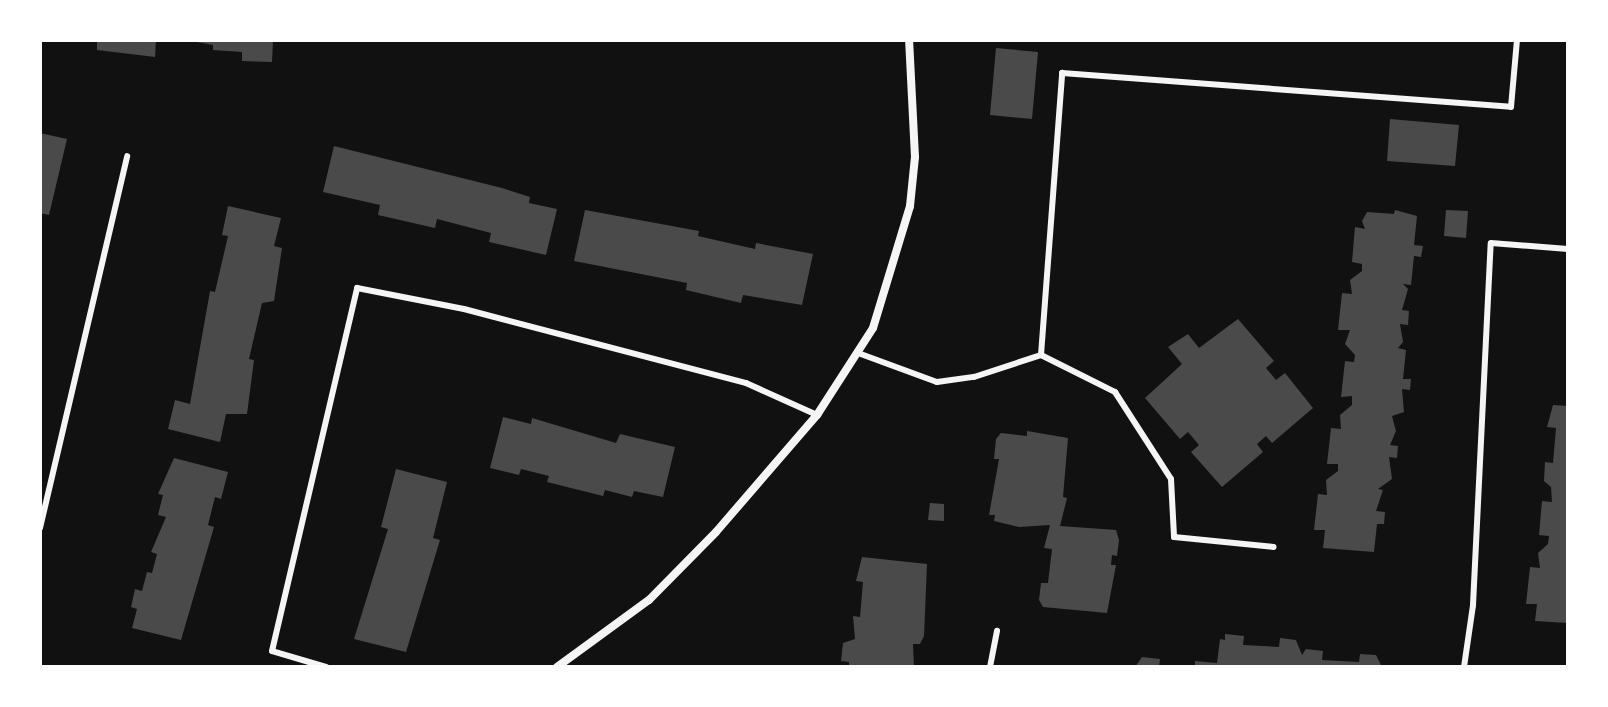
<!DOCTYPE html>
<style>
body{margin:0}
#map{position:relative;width:1608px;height:707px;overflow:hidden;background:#111;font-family:Montserrat,sans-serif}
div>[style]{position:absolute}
.building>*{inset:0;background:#4a4a4a}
.service>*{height:6px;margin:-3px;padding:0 3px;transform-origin:3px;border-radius:3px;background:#f5f5f5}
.minor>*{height:8px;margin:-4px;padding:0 4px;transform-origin:4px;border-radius:4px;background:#f5f5f5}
span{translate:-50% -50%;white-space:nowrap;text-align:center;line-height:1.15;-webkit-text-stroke:6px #fff;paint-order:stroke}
.frame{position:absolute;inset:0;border:42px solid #fff;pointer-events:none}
</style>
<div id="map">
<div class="building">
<i style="clip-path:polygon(97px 40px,156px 40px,155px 57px,97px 50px)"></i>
<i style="clip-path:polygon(186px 40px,273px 40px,272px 62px,242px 61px,242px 52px,213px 50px,213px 45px)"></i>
<i style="clip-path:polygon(996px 48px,1038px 52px,1032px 119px,990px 115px)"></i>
<i style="clip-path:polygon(1390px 119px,1459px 125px,1455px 166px,1387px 161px)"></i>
<i style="clip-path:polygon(40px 133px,67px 139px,49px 215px,40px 213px)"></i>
<i style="clip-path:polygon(334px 146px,502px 188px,530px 197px,529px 203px,557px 209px,546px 255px,489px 242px,491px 233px,437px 219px,435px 228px,378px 215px,380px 205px,323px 192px)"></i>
<i style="clip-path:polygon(228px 206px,281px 218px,274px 246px,282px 248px,274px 301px,262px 303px,249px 359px,254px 360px,247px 414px,226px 414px,220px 442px,168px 429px,175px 400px,190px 404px,210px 291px,215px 292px,228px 236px,222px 235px)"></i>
<i style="clip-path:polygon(585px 210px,699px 231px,698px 236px,755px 249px,756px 243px,813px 254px,802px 305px,743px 295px,741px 303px,686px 290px,687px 283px,574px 261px)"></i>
<i style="clip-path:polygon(1395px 210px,1417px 216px,1414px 245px,1423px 246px,1421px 257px,1414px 256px,1411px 285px,1403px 284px,1408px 289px,1402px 310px,1409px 311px,1408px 325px,1400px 324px,1403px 342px,1398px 348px,1406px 350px,1403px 379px,1411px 379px,1410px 390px,1402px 389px,1404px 412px,1392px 416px,1396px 431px,1390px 445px,1398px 446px,1397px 458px,1389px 457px,1392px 479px,1378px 489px,1383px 490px,1376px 511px,1385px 512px,1384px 524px,1377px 524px,1374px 552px,1323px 548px,1325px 530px,1314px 530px,1318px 494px,1327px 495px,1326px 480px,1338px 471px,1338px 464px,1327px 464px,1331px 428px,1341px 429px,1340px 415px,1352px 405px,1352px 396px,1341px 397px,1345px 361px,1354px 362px,1355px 355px,1345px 344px,1350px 330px,1338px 330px,1342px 293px,1352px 294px,1350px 280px,1362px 271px,1362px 264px,1352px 262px,1355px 227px,1365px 229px,1362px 221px,1367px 212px,1394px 214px)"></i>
<i style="clip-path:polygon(1446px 210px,1468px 211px,1466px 238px,1444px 236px)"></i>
<i style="clip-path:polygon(1238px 319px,1274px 361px,1266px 368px,1276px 380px,1285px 373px,1313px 408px,1272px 443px,1266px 436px,1257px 444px,1263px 452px,1222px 487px,1191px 452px,1199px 445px,1188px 432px,1180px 439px,1145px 398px,1182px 364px,1168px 347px,1188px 334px,1199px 348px)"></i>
<i style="clip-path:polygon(1553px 405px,1568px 406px,1568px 623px,1535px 621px,1537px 604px,1526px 604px,1530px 567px,1540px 568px,1538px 553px,1548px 544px,1549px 536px,1539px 535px,1542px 501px,1552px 502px,1551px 487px,1544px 481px,1545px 462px,1553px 463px,1556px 428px,1547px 427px)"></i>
<i style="clip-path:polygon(503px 417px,531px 424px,532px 418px,616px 443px,620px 434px,675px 447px,663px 497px,634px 491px,632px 497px,605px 490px,603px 496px,547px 482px,549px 476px,521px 469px,519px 475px,490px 468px)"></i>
<i style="clip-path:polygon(1027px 431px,1068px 438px,1063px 497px,1067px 498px,1060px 526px,1116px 530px,1119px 540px,1117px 556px,1112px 555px,1111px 565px,1116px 565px,1107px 613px,1043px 607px,1039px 600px,1041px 583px,1048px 583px,1052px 549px,1044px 548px,1050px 525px,1019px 527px,994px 521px,995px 515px,989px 515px,999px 459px,994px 459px,996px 439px,1001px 433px,1027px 436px)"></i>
<i style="clip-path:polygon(174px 458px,228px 472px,221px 499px,215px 497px,208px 525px,214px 527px,181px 640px,132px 628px,137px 609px,131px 607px,135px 589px,142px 591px,147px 572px,152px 573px,157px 554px,151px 552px,166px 517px,158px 515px,163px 495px,158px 494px)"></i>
<i style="clip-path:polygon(396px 469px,447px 482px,433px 538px,440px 540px,406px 652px,354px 639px,388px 529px,381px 527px)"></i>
<i style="clip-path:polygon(930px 503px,944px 504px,944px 521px,928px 520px)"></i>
<i style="clip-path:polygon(862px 557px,927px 564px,924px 636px,920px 644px,913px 644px,914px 667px,849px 667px,849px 662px,841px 661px,843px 643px,855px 639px,853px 616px,860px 617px,863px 582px,856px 581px)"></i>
<i style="clip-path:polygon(1225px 634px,1244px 636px,1243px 645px,1279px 647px,1280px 638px,1296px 640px,1302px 655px,1306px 649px,1323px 651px,1322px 660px,1359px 662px,1360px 654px,1376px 655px,1382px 667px,1195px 667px,1195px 661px,1217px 663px,1220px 639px,1225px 640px)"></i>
<i style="clip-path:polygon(1142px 657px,1160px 659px,1159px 667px,1135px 667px)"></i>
</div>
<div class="service">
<i style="left:858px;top:353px;width:84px;rotate:20.2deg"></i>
<i style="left:937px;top:382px;width:37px;rotate:-8deg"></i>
<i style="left:974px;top:377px;width:71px;rotate:-18.2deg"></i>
<i style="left:1041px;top:355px;width:83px;rotate:26.6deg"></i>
<i style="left:1115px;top:392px;width:103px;rotate:57.2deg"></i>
<i style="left:1171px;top:479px;width:58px;rotate:87deg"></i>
<i style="left:1174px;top:537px;width:100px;rotate:5.7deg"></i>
<i style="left:1041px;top:355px;width:283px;rotate:-85.7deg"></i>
<i style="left:1062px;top:73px;width:450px;rotate:4.3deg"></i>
<i style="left:1511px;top:107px;width:67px;rotate:-84.9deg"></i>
<i style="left:40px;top:528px;width:382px;rotate:-76.8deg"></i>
<i style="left:326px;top:667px;width:56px;rotate:-163.5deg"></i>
<i style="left:272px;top:651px;width:373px;rotate:-76.8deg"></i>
<i style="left:357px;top:288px;width:109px;rotate:11.1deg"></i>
<i style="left:464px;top:309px;width:292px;rotate:14.7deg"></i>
<i style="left:746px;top:383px;width:78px;rotate:24.3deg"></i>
<i style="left:990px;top:667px;width:37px;rotate:-79deg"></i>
<i style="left:1464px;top:667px;width:63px;rotate:-81.7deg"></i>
<i style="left:1473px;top:605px;width:362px;rotate:-87.2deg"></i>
<i style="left:1491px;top:243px;width:77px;rotate:4.5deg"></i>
</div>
<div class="minor">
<i style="left:557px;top:667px;width:114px;rotate:-36.1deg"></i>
<i style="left:649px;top:600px;width:95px;rotate:-45.4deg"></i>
<i style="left:716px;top:532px;width:155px;rotate:-49.2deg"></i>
<i style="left:817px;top:415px;width:103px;rotate:-57.2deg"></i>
<i style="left:873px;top:328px;width:127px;rotate:-73.1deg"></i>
<i style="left:910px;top:206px;width:49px;rotate:-84.2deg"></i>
<i style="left:915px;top:157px;width:117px;rotate:-92.9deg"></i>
</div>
<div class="frame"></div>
</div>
